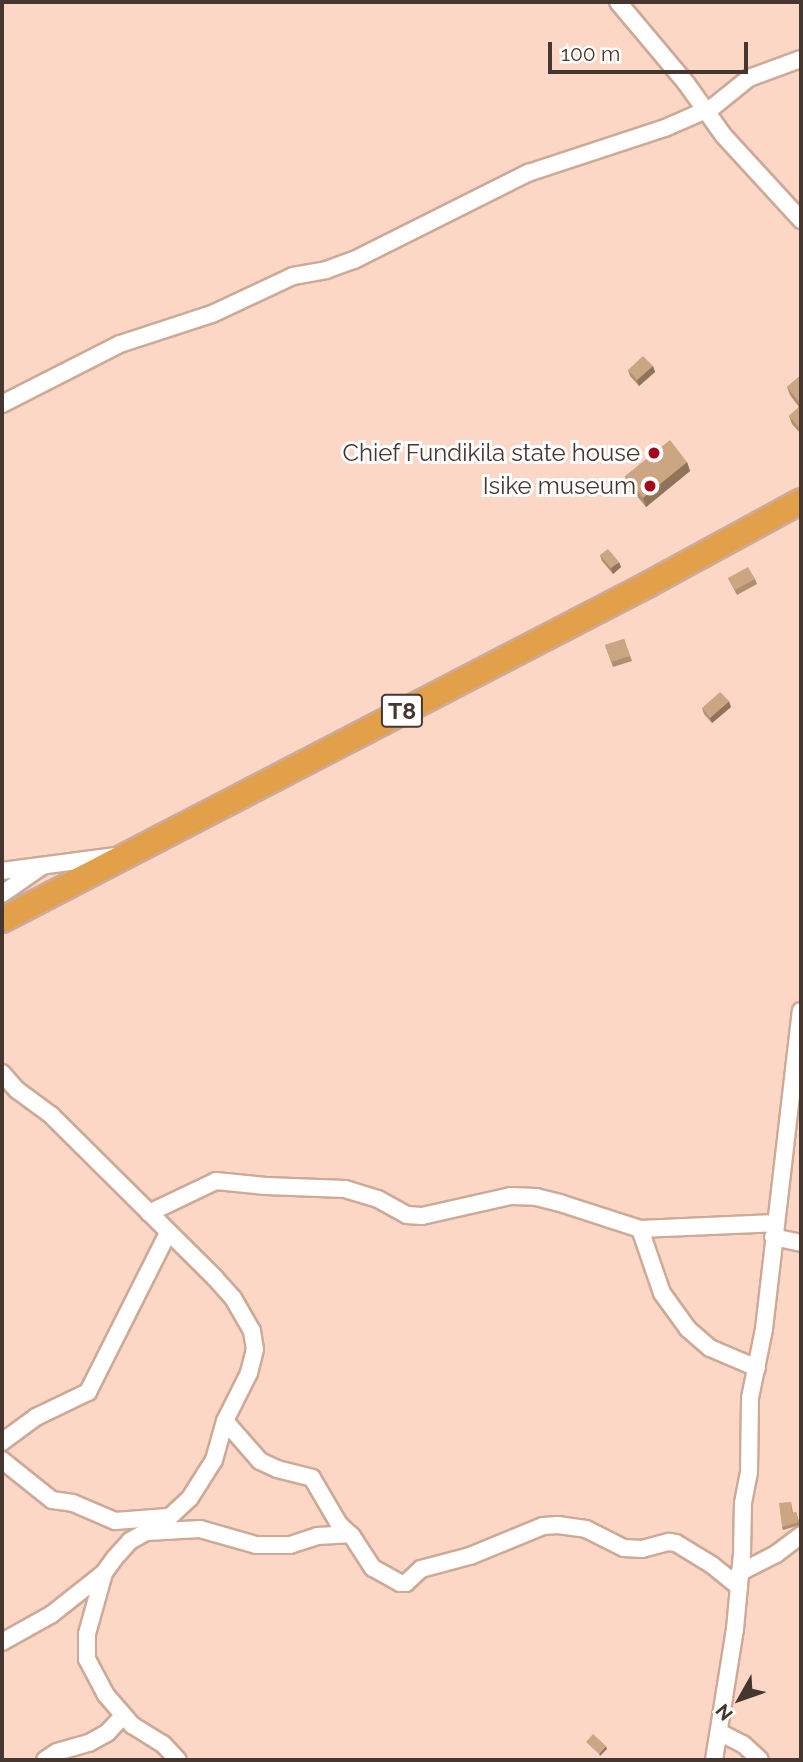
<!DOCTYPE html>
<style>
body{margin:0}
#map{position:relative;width:803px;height:1762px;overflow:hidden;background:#fcd7c5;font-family:Raleway,sans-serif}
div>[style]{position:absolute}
.roads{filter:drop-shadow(2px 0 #cdaa98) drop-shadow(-2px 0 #cdaa98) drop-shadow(0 2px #cdaa98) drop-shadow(0 -2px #cdaa98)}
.minor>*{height:16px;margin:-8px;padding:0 8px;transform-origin:8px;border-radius:8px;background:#fff}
.trunk>*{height:24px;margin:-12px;padding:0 12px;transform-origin:12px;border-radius:12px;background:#e2a04a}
.wall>*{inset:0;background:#af8f70}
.shaded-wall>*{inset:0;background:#8f745b}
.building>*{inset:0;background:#cca682}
.dots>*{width:19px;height:19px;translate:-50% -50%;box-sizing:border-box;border:4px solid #fff;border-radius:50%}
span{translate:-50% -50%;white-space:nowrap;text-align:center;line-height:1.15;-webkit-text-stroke:6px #fff;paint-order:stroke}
.shield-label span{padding:2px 5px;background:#fff;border:2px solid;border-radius:5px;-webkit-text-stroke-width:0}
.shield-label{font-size:23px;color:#45372f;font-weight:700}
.poi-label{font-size:24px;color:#45372f}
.right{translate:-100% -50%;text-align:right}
.frame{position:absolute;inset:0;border:4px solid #45372f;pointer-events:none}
.north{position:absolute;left:705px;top:1664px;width:70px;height:70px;-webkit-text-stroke:5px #fff;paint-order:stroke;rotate:230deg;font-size:19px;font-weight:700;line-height:28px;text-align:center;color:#45372f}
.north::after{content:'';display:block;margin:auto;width:24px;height:32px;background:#45372f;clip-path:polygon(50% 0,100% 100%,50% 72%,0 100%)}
.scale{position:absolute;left:548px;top:42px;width:200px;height:32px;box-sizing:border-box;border:4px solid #45372f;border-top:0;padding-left:9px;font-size:21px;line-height:24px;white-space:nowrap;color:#45372f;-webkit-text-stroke:5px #fff;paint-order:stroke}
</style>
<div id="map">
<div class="roads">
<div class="minor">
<i style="left:618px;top:2px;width:106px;rotate:50deg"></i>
<i style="left:686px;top:83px;width:65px;rotate:54.4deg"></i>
<i style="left:724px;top:136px;width:114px;rotate:47.5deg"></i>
<i style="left:2px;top:404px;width:132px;rotate:-27deg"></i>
<i style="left:120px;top:344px;width:97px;rotate:-18.1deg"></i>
<i style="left:212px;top:314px;width:89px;rotate:-25.1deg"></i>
<i style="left:293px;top:276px;width:34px;rotate:-10deg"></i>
<i style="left:326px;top:270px;width:30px;rotate:-20deg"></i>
<i style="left:354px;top:260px;width:195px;rotate:-26.6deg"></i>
<i style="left:528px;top:173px;width:144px;rotate:-18.2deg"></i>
<i style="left:665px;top:128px;width:52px;rotate:-23.6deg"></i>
<i style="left:713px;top:107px;width:46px;rotate:-38.9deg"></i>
<i style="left:749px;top:78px;width:55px;rotate:-20.1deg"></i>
<i style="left:2px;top:871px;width:113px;rotate:-7.6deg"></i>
<i style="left:2px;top:894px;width:47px;rotate:-34.7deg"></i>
<i style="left:2px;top:1073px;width:23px;rotate:49deg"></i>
<i style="left:17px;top:1090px;width:42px;rotate:36.3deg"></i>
<i style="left:51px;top:1115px;width:231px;rotate:44.8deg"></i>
<i style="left:215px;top:1278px;width:27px;rotate:48deg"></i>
<i style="left:233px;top:1298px;width:38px;rotate:60deg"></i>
<i style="left:252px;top:1331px;width:18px;rotate:81deg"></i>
<i style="left:255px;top:1349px;width:25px;rotate:104deg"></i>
<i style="left:249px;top:1373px;width:54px;rotate:116.6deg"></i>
<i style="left:225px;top:1421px;width:41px;rotate:105.8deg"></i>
<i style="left:214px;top:1460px;width:45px;rotate:122.3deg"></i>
<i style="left:190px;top:1498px;width:35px;rotate:137deg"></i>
<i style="left:164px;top:1522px;width:39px;rotate:151deg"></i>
<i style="left:130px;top:1541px;width:24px;rotate:132deg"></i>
<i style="left:114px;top:1559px;width:17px;rotate:126deg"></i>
<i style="left:104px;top:1573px;width:63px;rotate:105.6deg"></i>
<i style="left:87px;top:1634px;width:25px;rotate:90deg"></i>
<i style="left:87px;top:1659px;width:41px;rotate:62.2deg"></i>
<i style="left:106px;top:1695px;width:40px;rotate:49deg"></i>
<i style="left:132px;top:1725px;width:36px;rotate:32deg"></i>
<i style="left:163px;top:1744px;width:22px;rotate:47deg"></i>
<i style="left:149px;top:1213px;width:74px;rotate:-25.5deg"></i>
<i style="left:216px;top:1181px;width:50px;rotate:5.7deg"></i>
<i style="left:266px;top:1186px;width:79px;rotate:2.2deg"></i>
<i style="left:345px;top:1189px;width:34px;rotate:17deg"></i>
<i style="left:378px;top:1199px;width:33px;rotate:29deg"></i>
<i style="left:407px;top:1215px;width:15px;rotate:4deg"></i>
<i style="left:422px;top:1216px;width:91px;rotate:-12.7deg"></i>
<i style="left:511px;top:1196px;width:25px;rotate:2deg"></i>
<i style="left:536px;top:1197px;width:25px;rotate:14deg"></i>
<i style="left:560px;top:1203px;width:84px;rotate:18deg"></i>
<i style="left:640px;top:1229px;width:135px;rotate:-2.5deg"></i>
<i style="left:640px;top:1229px;width:68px;rotate:71deg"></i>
<i style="left:662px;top:1293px;width:44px;rotate:54.2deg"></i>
<i style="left:688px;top:1329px;width:29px;rotate:41deg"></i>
<i style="left:710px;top:1348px;width:51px;rotate:23.1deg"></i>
<i style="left:773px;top:1237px;width:29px;rotate:12deg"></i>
<i style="left:225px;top:1421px;width:53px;rotate:48.8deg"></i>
<i style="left:260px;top:1461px;width:19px;rotate:25deg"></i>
<i style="left:277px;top:1469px;width:36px;rotate:14deg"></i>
<i style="left:312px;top:1478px;width:53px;rotate:59.6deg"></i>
<i style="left:339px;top:1524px;width:18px;rotate:43deg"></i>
<i style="left:352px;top:1536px;width:38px;rotate:57deg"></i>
<i style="left:373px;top:1568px;width:31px;rotate:29deg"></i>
<i style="left:400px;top:1583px;width:6px"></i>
<i style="left:406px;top:1583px;width:21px;rotate:-43deg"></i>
<i style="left:421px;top:1569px;width:51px;rotate:-14.9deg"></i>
<i style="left:470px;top:1556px;width:79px;rotate:-22.3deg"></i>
<i style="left:543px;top:1526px;width:15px;rotate:-4deg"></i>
<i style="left:558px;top:1525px;width:28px;rotate:8deg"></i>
<i style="left:586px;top:1529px;width:42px;rotate:26.6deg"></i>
<i style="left:624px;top:1548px;width:18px;rotate:3deg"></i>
<i style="left:642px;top:1549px;width:28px;rotate:-15deg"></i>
<i style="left:669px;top:1542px;width:7px;rotate:8deg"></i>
<i style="left:676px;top:1543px;width:42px;rotate:31.4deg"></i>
<i style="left:712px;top:1565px;width:35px;rotate:39deg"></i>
<i style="left:2px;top:1442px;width:42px;rotate:-36.3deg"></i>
<i style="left:36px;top:1417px;width:58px;rotate:-25.7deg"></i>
<i style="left:88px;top:1392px;width:178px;rotate:-63.3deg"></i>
<i style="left:2px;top:1460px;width:64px;rotate:38.7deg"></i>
<i style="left:52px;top:1500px;width:21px;rotate:8deg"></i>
<i style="left:73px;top:1503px;width:46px;rotate:23.2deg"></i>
<i style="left:115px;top:1521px;width:53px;rotate:-4.3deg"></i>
<i style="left:147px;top:1532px;width:53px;rotate:-3.2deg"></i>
<i style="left:200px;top:1529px;width:58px;rotate:15.9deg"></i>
<i style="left:256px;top:1545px;width:34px"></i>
<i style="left:290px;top:1545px;width:28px;rotate:-18deg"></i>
<i style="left:317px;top:1536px;width:33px;rotate:-3deg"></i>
<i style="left:739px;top:1573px;width:42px;rotate:-27.2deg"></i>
<i style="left:776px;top:1554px;width:31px;rotate:-37deg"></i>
<i style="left:2px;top:1642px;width:57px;rotate:-29.2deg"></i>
<i style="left:52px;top:1614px;width:66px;rotate:-38.3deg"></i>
<i style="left:719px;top:1732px;width:27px;rotate:27deg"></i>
<i style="left:743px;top:1744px;width:23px;rotate:43deg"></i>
<i style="left:45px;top:1760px;width:14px;rotate:-34deg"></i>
<i style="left:57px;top:1752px;width:33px;rotate:-16deg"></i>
<i style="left:89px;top:1743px;width:21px;rotate:-29deg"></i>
<i style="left:107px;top:1733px;width:23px;rotate:-47deg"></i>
<i style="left:714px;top:1760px;width:133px;rotate:-80.9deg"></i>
<i style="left:735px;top:1629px;width:75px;rotate:-84.7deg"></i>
<i style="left:742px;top:1554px;width:51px;rotate:-88.9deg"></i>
<i style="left:743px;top:1503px;width:32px;rotate:-79deg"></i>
<i style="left:749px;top:1472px;width:74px;rotate:-89.2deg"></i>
<i style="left:750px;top:1398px;width:70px;rotate:-78.5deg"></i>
<i style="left:764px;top:1329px;width:320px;rotate:-83.4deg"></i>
</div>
<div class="trunk">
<i style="left:2px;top:920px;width:729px;rotate:-27.44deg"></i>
<i style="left:649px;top:584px;width:173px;rotate:-28.6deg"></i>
</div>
</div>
<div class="wall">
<i style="clip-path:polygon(653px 366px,655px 372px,639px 386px,630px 376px,628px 370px)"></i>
<i style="clip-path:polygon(801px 375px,801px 434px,792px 424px,789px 416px,799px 407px,790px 395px,787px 387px)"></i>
<i style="clip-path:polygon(687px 462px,690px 471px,646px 507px,628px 485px,625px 476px)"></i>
<i style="clip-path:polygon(600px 555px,621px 567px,613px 574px,602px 561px)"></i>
<i style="clip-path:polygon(728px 578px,755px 579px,757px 584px,737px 595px)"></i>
<i style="clip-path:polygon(624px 639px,632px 661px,613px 667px,605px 645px)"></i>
<i style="clip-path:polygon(731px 707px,712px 723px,704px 714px,702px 708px)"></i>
<i style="clip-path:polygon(791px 1502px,793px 1513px,796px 1512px,800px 1525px,783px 1530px,782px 1527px)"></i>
</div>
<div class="shaded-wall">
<i style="clip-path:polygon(653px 366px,655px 372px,639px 386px,637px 380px)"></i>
<i style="clip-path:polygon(687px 462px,690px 471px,646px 507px,643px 498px)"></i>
<i style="clip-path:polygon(619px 562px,621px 567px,613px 574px,611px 568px)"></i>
<i style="clip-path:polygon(729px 701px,731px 707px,712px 723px,710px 718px)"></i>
<i style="clip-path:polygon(606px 1746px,607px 1749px,600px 1756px,599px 1754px)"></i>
</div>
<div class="building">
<i style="clip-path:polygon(643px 356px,653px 366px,637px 380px,628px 370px)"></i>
<i style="clip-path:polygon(801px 375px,801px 405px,787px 387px)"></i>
<i style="clip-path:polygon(801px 405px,801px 430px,789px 416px)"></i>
<i style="clip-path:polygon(670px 440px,687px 462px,643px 498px,625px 476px)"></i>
<i style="clip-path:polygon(608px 549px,619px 562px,611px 568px,600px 555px)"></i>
<i style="clip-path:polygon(748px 567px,755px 579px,735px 590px,728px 578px)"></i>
<i style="clip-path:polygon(624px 639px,630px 656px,611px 662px,605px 645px)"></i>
<i style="clip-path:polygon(720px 692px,729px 701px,710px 718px,702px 708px)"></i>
<i style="clip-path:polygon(791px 1502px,792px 1513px,796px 1512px,799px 1522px,782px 1527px,779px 1503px)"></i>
<i style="clip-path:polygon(593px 1734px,606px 1746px,599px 1754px,586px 1742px)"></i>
</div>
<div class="dots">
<i style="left:654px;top:453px;background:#a3071c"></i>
<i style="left:650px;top:486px;background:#a3071c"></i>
</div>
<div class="shield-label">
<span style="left:402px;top:711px">T8</span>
</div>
<div class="poi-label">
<span class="right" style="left:640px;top:453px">Chief Fundikila state house</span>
<span class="right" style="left:636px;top:486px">Isike museum</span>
</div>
<div class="frame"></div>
<div class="north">N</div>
<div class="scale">100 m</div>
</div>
